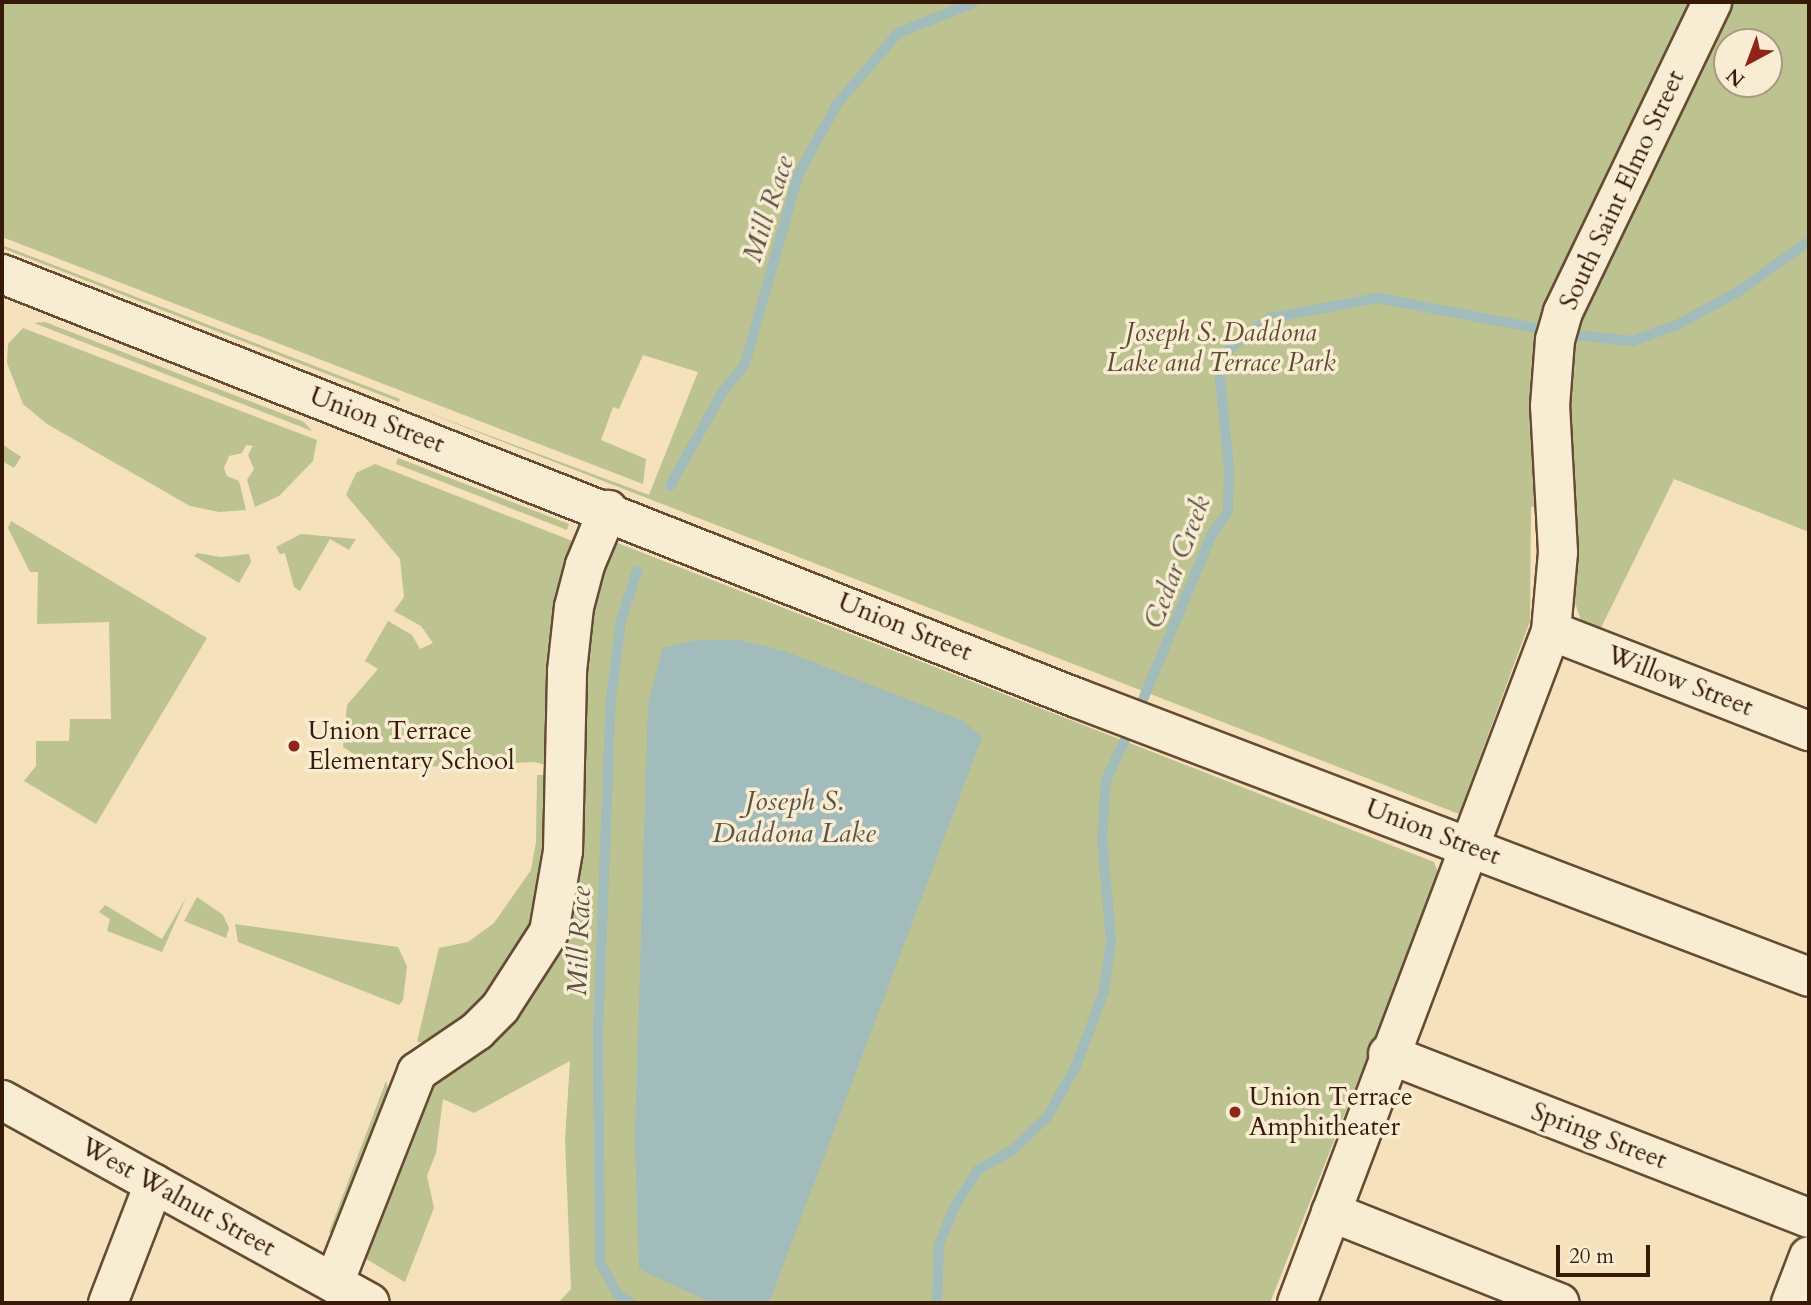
<!DOCTYPE html>
<style>
body{margin:0}
#map{position:relative;width:1811px;height:1305px;overflow:hidden;background:#f5e1bb;font-family:Cardo,serif}
div>[style]{position:absolute}
.green>*{inset:0;background:#bcc290}
.water>*{inset:0;background:#a2bbbb}
.stream>*{height:10px;margin:-5px;padding:0 5px;transform-origin:5px;border-radius:5px;background:#a2bbbb}
.roads{filter:drop-shadow(2px 0 #664b34) drop-shadow(-2px 0 #664b34) drop-shadow(0 2px #664b34) drop-shadow(0 -2px #664b34)}
.minor>*{height:38px;margin:-19px;padding:0 19px;transform-origin:19px;border-radius:19px;background:#f8ecd3}
.dots>*{width:19px;height:19px;translate:-50% -50%;box-sizing:border-box;border:4px solid #f8ecd3;border-radius:50%}
span{translate:-50% -50%;white-space:nowrap;text-align:center;line-height:1.15;-webkit-text-stroke:7px #f8ecd3;paint-order:stroke}
.street-label{font-size:26px;color:#371907}
.park-label{font-size:26px;color:#5f4c30;font-style:italic}
.poi-label{font-size:26px;color:#371907}
.left{translate:0 -50%;text-align:left}
.water-label{font-size:28px;color:#5c5246;font-style:italic}
.frame{position:absolute;inset:0;border:4px solid #371907;pointer-events:none}
.north{position:absolute;left:1713px;top:28px;width:70px;height:70px;box-sizing:border-box;background:#f8ecd3;border:2px solid #ab9881;border-radius:50%;rotate:221deg;font-size:19px;font-weight:700;line-height:28px;text-align:center;color:#371907}
.north::after{content:'';display:block;margin:auto;width:24px;height:32px;background:#8f2418;clip-path:polygon(50% 0,100% 100%,50% 72%,0 100%)}
.scale{position:absolute;left:1556px;top:1245px;width:94px;height:32px;box-sizing:border-box;border:4px solid #371907;border-top:0;padding-left:9px;font-size:21px;line-height:24px;white-space:nowrap;color:#371907;-webkit-text-stroke:5px #f8ecd3;paint-order:stroke}
</style>
<div id="map">
<div class="green">
<i style="clip-path:polygon(evenodd,2px 2px,1809px 2px,1809px 532px,1674px 479px,1598px 634px,1581px 620px,1575px 603px,1573px 494px,1531px 507px,1530px 621px,1459px 814px,413px 407px,649px 495px,698px 372px,643px 355px,619px 409px,613px 407px,601px 440px,646px 459px,643px 484px,2px 237px,2px 2px,1727px 42px,1769px 42px,1769px 84px,1727px 84px,1727px 42px)"></i>
<i style="clip-path:polygon(2px 245px,400px 399px,399px 402px,2px 248px)"></i>
<i style="clip-path:polygon(45px 322px,304px 422px,312px 431px,34px 323px)"></i>
<i style="clip-path:polygon(23px 328px,317px 440px,313px 461px,279px 496px,255px 507px,247px 480px,254px 469px,248px 455px,253px 446px,246px 445px,242px 453px,229px 456px,224px 468px,227px 476px,239px 481px,246px 510px,219px 512px,190px 506px,47px 424px,23px 404px,7px 363px,8px 344px)"></i>
<i style="clip-path:polygon(2px 444px,21px 457px,14px 468px,2px 461px)"></i>
<i style="clip-path:polygon(398px 458px,569px 524px,567px 530px,396px 464px)"></i>
<i style="clip-path:polygon(375px 464px,575px 542px,547px 765px,534px 762px,377px 769px,343px 747px,347px 705px,378px 669px,365px 661px,388px 621px,412px 635px,420px 649px,433px 643px,421px 626px,394px 611px,404px 597px,400px 559px,346px 495px,356px 473px)"></i>
<i style="clip-path:polygon(11px 521px,207px 638px,96px 824px,24px 781px,36px 766px,36px 741px,69px 741px,70px 719px,111px 719px,109px 622px,37px 624px,38px 572px,30px 572px,8px 528px)"></i>
<i style="clip-path:polygon(301px 534px,356px 539px,349px 550px,330px 539px,300px 591px,294px 587px,285px 553px,280px 554px,276px 547px)"></i>
<i style="clip-path:polygon(615px 542px,1434px 862px,1439px 875px,1270px 1303px,558px 1303px,571px 1289px,565px 1140px,570px 1061px,474px 1113px,443px 1099px,436px 1153px,427px 1176px,434px 1208px,405px 1282px,361px 1256px,426px 1091px,504px 1031px,578px 751px,596px 575px,605px 574px)"></i>
<i style="clip-path:polygon(197px 553px,221px 557px,249px 554px,251px 562px,239px 583px,194px 556px)"></i>
<i style="clip-path:polygon(537px 775px,547px 775px,546px 832px,535px 911px,525px 936px,477px 1008px,427px 1043px,417px 1042px,439px 948px,468px 942px,494px 923px,531px 870px,536px 842px)"></i>
<i style="clip-path:polygon(197px 897px,223px 915px,229px 928px,226px 938px,184px 921px)"></i>
<i style="clip-path:polygon(186px 898px,162px 952px,107px 931px,110px 919px,99px 912px,105px 905px,162px 939px)"></i>
<i style="clip-path:polygon(235px 924px,398px 947px,407px 966px,403px 1000px,399px 1005px,238px 942px)"></i>
<i style="clip-path:polygon(386px 1081px,390px 1096px,335px 1236px,329px 1232px)"></i>
</div>
<div class="water">
<i style="clip-path:polygon(696px 640px,740px 640px,787px 652px,963px 721px,982px 737px,769px 1303px,712px 1303px,639px 1269px,635px 1137px,648px 704px,663px 648px)"></i>
</div>
<div class="stream">
<i style="left:1565px;top:334px;width:67px;rotate:6deg"></i>
<i style="left:1632px;top:341px;width:48px;rotate:-19.6deg"></i>
<i style="left:1677px;top:325px;width:71px;rotate:-28.7deg"></i>
<i style="left:1739px;top:291px;width:86px;rotate:-35.5deg"></i>
<i style="left:670px;top:486px;width:107px;rotate:-60.8deg"></i>
<i style="left:722px;top:393px;width:37px;rotate:-52deg"></i>
<i style="left:745px;top:364px;width:196px;rotate:-74.3deg"></i>
<i style="left:798px;top:175px;width:81px;rotate:-61.2deg"></i>
<i style="left:837px;top:104px;width:94px;rotate:-49.3deg"></i>
<i style="left:898px;top:33px;width:83px;rotate:-21.9deg"></i>
<i style="left:1137px;top:714px;width:195px;rotate:-67.4deg"></i>
<i style="left:1212px;top:534px;width:28px;rotate:-55deg"></i>
<i style="left:1228px;top:511px;width:43px;rotate:-88.7deg"></i>
<i style="left:1229px;top:468px;width:89px;rotate:-95.8deg"></i>
<i style="left:1220px;top:379px;width:31px;rotate:-73deg"></i>
<i style="left:1229px;top:349px;width:51px;rotate:-37.1deg"></i>
<i style="left:1270px;top:318px;width:110px;rotate:-10.5deg"></i>
<i style="left:1378px;top:298px;width:176px;rotate:10.8deg"></i>
<i style="left:631px;top:1303px;width:15px;rotate:-148deg"></i>
<i style="left:618px;top:1295px;width:37px;rotate:-119deg"></i>
<i style="left:600px;top:1263px;width:231px;rotate:-90.5deg"></i>
<i style="left:598px;top:1032px;width:333px;rotate:-87.8deg"></i>
<i style="left:611px;top:699px;width:80px;rotate:-82.8deg"></i>
<i style="left:621px;top:620px;width:52px;rotate:-71.9deg"></i>
<i style="left:937px;top:1303px;width:59px;rotate:-88.1deg"></i>
<i style="left:939px;top:1244px;width:43px;rotate:-67deg"></i>
<i style="left:956px;top:1204px;width:40px;rotate:-57.1deg"></i>
<i style="left:978px;top:1170px;width:42px;rotate:-30.3deg"></i>
<i style="left:1014px;top:1149px;width:47px;rotate:-44.1deg"></i>
<i style="left:1048px;top:1116px;width:57px;rotate:-60.8deg"></i>
<i style="left:1076px;top:1066px;width:80px;rotate:-69.5deg"></i>
<i style="left:1104px;top:991px;width:50px;rotate:-82deg"></i>
<i style="left:1111px;top:941px;width:103px;rotate:-95deg"></i>
<i style="left:1102px;top:838px;width:58px;rotate:-86.1deg"></i>
<i style="left:1106px;top:780px;width:59px;rotate:-64.7deg"></i>
</div>
<div class="roads">
<div class="minor">
<i style="left:2px;top:274px;width:1156px;rotate:21.53deg"></i>
<i style="left:1077px;top:698px;width:783px;rotate:20.86deg"></i>
<i style="left:1551px;top:631px;width:277px;rotate:21.2deg"></i>
<i style="left:1388px;top:1054px;width:452px;rotate:21.3deg"></i>
<i style="left:2px;top:1100px;width:420px;rotate:28.9deg"></i>
<i style="left:1331px;top:1212px;width:246px;rotate:21.7deg"></i>
<i style="left:334px;top:1283px;width:227px;rotate:-68.5deg"></i>
<i style="left:417px;top:1072px;width:73px;rotate:-34.3deg"></i>
<i style="left:477px;top:1031px;width:33px;rotate:-45deg"></i>
<i style="left:500px;top:1008px;width:90px;rotate:-57.2deg"></i>
<i style="left:549px;top:932px;width:82px;rotate:-80.2deg"></i>
<i style="left:563px;top:851px;width:180px;rotate:-88.7deg"></i>
<i style="left:567px;top:671px;width:64px;rotate:-83.8deg"></i>
<i style="left:574px;top:607px;width:43px;rotate:-75.3deg"></i>
<i style="left:585px;top:565px;width:60px;rotate:-67.3deg"></i>
<i style="left:108px;top:1303px;width:128px;rotate:-68.9deg"></i>
<i style="left:1297px;top:1303px;width:718px;rotate:-69.29deg"></i>
<i style="left:1551px;top:631px;width:79px;rotate:-84.9deg"></i>
<i style="left:1558px;top:552px;width:146px;rotate:-93.1deg"></i>
<i style="left:1550px;top:406px;width:66px;rotate:-85.7deg"></i>
<i style="left:1555px;top:340px;width:29px;rotate:-74deg"></i>
<i style="left:1563px;top:312px;width:344px;rotate:-64.3deg"></i>
<i style="left:1791px;top:1303px;width:50px;rotate:-69deg"></i>
</div>
</div>
<div class="dots">
<i style="left:294px;top:746px;background:#8f2418"></i>
<i style="left:1235px;top:1112px;background:#8f2418"></i>
</div>
<div class="street-label">
<span style="left:1622px;top:190px;rotate:-65deg">South Saint Elmo Street</span>
<span style="left:377px;top:420px;rotate:21deg">Union Street</span>
<span style="left:905px;top:627px;rotate:22deg">Union Street</span>
<span style="left:1680px;top:681px;rotate:21deg">Willow Street</span>
<span style="left:1433px;top:832px;rotate:21deg">Union Street</span>
<span style="left:1599px;top:1136px;rotate:21deg">Spring Street</span>
<span style="left:178px;top:1197px;rotate:29deg">West Walnut Street</span>
</div>
<div class="park-label">
<span style="left:1221px;top:348px">Joseph S. Daddona<br>Lake and Terrace Park</span>
</div>
<div class="poi-label">
<span class="left" style="left:308px;top:746px">Union Terrace<br>Elementary School</span>
<span class="left" style="left:1249px;top:1112px">Union Terrace<br>Amphitheater</span>
</div>
<div class="water-label">
<span style="left:768px;top:209px;rotate:-72deg">Mill Race</span>
<span style="left:1177px;top:562px;rotate:-69deg">Cedar Creek</span>
<span style="left:794px;top:817px">Joseph S.<br>Daddona Lake</span>
<span style="left:579px;top:941px;rotate:-88deg">Mill Race</span>
</div>
<div class="frame"></div>
<div class="north">N</div>
<div class="scale">20 m</div>
</div>
